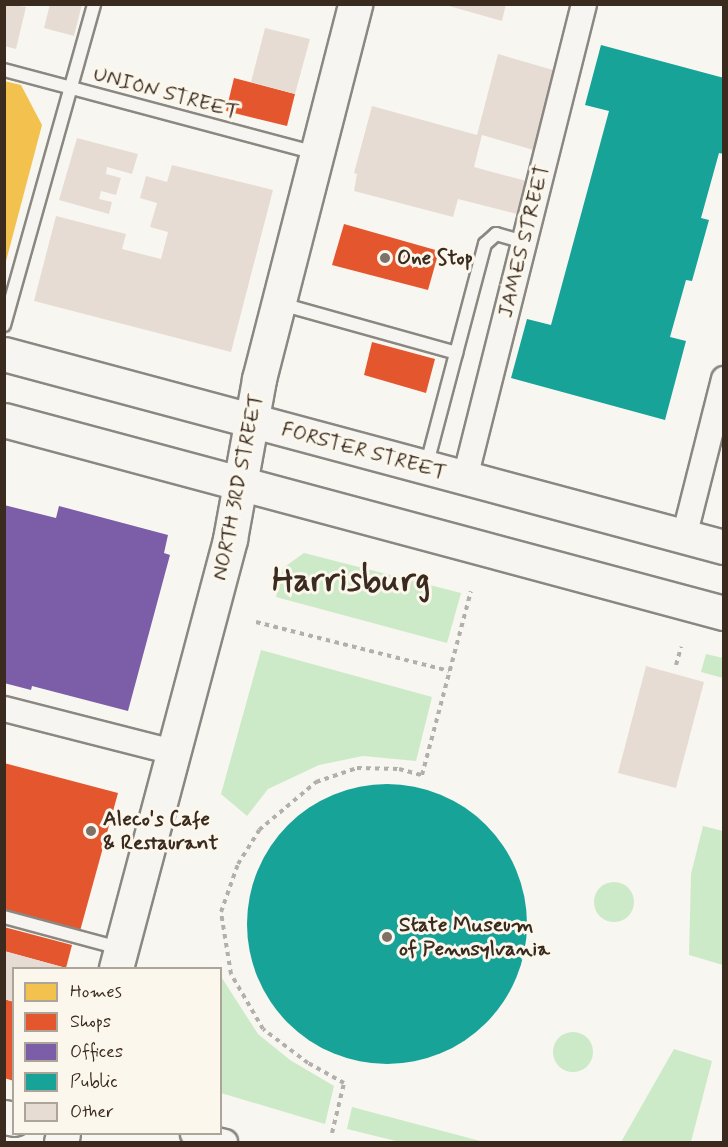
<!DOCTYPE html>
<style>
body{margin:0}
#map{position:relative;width:728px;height:1147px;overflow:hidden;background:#f8f6f0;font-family:Mynerve,sans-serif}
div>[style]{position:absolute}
.green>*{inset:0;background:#cceac7}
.round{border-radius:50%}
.homes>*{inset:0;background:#f2c14e}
.shops>*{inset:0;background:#e4572e}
.offices>*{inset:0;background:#7b5ea7}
.public>*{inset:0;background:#17a398}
.building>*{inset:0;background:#e7dcd4}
.path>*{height:4px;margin-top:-2px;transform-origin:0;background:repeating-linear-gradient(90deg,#b3b0ac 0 4.5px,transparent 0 9px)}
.roads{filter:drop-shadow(2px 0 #8b8781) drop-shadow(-2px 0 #8b8781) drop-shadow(0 2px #8b8781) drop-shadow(0 -2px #8b8781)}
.lane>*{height:12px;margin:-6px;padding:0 6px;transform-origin:6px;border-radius:6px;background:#f6f5f1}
.street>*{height:24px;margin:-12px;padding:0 12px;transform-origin:12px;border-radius:12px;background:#f6f5f1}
.secondary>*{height:33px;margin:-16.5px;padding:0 16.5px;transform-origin:16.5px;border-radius:16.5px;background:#f6f5f1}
.primary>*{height:33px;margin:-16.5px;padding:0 16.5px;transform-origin:16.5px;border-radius:16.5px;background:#f6f5f1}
.dots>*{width:16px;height:16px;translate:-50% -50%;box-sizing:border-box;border:3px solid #fbf7ec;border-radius:50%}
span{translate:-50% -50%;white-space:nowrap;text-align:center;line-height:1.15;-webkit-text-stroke:6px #fbf7ec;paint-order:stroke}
.street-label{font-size:21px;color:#3b2a1e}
.poi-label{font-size:21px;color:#3b2a1e;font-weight:700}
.left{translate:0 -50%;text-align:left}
.town-label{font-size:33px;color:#3b2a1e;font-weight:700}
.frame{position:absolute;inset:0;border:6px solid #3b2a1e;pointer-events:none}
.legend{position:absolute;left:12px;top:967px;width:210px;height:168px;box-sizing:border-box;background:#fbf7ec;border:2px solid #aea59a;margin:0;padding:8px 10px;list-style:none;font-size:18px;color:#3b2a1e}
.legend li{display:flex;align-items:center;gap:12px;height:30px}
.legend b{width:30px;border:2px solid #aea59a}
</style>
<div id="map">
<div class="green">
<i style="clip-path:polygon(304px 553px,461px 593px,447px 643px,276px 597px,283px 568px)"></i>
<i style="clip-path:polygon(261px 650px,432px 697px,416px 761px,363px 756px,319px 765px,268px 789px,247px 816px,221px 794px)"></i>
<i style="clip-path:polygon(706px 654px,723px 658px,723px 678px,701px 672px)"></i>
<i style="clip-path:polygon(703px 826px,723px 831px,723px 965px,689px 955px,691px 874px)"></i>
<i class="round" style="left:594px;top:882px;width:40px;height:40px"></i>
<i style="clip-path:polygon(220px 975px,258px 1034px,290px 1060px,334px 1086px,325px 1124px,221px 1093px)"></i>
<i class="round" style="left:553px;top:1032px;width:40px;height:40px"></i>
<i style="clip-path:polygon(674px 1049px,712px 1061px,691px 1142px,621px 1142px)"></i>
<i style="clip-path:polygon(352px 1107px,484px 1142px,400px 1142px,347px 1129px)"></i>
</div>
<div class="homes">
<i style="clip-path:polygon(4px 81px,21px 85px,42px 125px,5px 265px)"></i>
</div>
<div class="shops">
<i style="clip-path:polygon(234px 78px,295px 94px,287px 126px,226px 111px)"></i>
<i style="clip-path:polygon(344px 224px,439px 251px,428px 290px,332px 265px)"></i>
<i style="clip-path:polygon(372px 342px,435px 359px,426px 393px,364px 375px)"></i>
<i style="clip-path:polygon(4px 763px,118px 793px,80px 931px,4px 911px)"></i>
<i style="clip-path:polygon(4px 927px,72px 945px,66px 968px,4px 951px)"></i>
<i style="clip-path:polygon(4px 999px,14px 1002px,14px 1081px,4px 1078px)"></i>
</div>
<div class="offices">
<i style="clip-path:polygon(4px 505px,56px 518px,59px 506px,168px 535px,164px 553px,170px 555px,128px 711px,32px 686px,31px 690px,4px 683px)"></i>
</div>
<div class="public">
<i style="clip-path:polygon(601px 45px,724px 78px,724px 154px,719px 153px,701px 218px,709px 220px,692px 281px,686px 280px,670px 337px,686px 341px,665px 420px,511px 378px,527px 319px,551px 325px,609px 111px,585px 105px)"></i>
<i class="round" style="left:247px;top:784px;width:280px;height:280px"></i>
</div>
<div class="building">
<i style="clip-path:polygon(4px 4px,26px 7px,16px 49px,4px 46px)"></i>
<i style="clip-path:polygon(50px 4px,82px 4px,74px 36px,44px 28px)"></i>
<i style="clip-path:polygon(442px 4px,506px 4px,502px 21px)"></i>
<i style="clip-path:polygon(265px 28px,310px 39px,295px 94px,251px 82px)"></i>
<i style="clip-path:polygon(498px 54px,560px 72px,540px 152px,482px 135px,474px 167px,530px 182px,521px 215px,458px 199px,453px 217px,354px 191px,357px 174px,354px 173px,372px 106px,477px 135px)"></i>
<i style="clip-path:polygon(77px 138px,138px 154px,132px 174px,107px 167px,106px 174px,121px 178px,116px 195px,101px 191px,99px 199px,112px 202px,109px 214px,59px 200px)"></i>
<i style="clip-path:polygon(172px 165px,273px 190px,231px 352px,34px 301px,56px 216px,126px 234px,122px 249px,161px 259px,168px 232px,150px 227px,157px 203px,140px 198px,146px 176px,167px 182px)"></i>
<i style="clip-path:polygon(646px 666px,704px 682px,676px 788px,618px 773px)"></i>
<i style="clip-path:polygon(4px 951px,66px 968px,14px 968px,14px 1002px,4px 999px)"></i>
</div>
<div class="path">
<i style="left:256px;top:622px;width:199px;rotate:14.2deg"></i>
<i style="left:676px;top:665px;width:19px;rotate:-74deg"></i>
<i style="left:332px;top:1133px;width:51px;rotate:-76.5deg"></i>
<i style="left:344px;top:1083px;width:41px;rotate:-150.9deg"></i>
<i style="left:308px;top:1063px;width:56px;rotate:-142.9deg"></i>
<i style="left:263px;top:1029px;width:64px;rotate:-120.2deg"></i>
<i style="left:231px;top:974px;width:63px;rotate:-99.2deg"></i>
<i style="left:221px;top:912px;width:51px;rotate:-70.5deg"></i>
<i style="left:238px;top:864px;width:40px;rotate:-58deg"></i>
<i style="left:259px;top:830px;width:75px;rotate:-40.1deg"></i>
<i style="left:316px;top:782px;width:43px;rotate:-18.9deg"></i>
<i style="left:357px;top:768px;width:42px;rotate:1.4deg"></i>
<i style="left:399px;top:769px;width:24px;rotate:15deg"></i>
<i style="left:422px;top:775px;width:190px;rotate:-75.1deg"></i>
</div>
<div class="roads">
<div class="lane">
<i style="left:4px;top:70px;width:323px;rotate:14.9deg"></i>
<i style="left:281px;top:304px;width:182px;rotate:15.6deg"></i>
<i style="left:4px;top:325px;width:333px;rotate:-74.3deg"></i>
<i style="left:426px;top:467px;width:231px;rotate:-75.2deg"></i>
<i style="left:485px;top:244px;width:15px;rotate:-42deg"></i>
<i style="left:496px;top:234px;width:29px;rotate:16deg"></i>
<i style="left:4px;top:917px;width:119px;rotate:15.1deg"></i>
</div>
<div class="street">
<i style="left:465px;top:478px;width:489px;rotate:-75.9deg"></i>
<i style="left:684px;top:537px;width:163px;rotate:-75.8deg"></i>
<i style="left:4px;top:709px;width:174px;rotate:14.3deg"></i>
<i style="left:193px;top:1134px;width:33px;rotate:14deg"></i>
</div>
<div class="secondary">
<i style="left:116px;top:968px;width:444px;rotate:-75.1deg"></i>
<i style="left:230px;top:539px;width:163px;rotate:-79.7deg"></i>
<i style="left:259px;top:379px;width:387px;rotate:-75.6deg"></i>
<i style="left:4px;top:1117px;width:10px;rotate:11deg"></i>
<i style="left:61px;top:1142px;width:8px;rotate:-76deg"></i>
</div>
<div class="primary">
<i style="left:4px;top:354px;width:745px;rotate:15.01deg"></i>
<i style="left:4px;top:420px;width:745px;rotate:15.01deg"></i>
</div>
</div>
<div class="dots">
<i style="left:385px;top:258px;background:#7d7168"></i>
<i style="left:91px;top:831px;background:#7d7168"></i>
<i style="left:387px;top:937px;background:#7d7168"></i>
</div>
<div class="street-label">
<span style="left:166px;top:93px;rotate:15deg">UNION STREET</span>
<span style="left:524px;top:241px;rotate:-76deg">JAMES STREET</span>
<span style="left:364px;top:451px;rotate:15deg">FORSTER STREET</span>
<span style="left:238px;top:487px;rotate:-79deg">NORTH 3RD STREET</span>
</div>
<div class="poi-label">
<span class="left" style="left:397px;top:258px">One Stop</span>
<span class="left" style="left:103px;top:831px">Aleco's Cafe<br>&amp; Restaurant</span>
<span class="left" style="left:399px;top:937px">State Museum<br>of Pennsylvania</span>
</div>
<div class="town-label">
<span style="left:351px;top:582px">Harrisburg</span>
</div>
<div class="frame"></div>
<ul class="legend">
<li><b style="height:16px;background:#f2c14e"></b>Homes</li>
<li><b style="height:16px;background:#e4572e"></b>Shops</li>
<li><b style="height:16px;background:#7b5ea7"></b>Offices</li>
<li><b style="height:16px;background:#17a398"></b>Public</li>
<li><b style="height:16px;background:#e7dcd4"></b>Other</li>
</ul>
</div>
